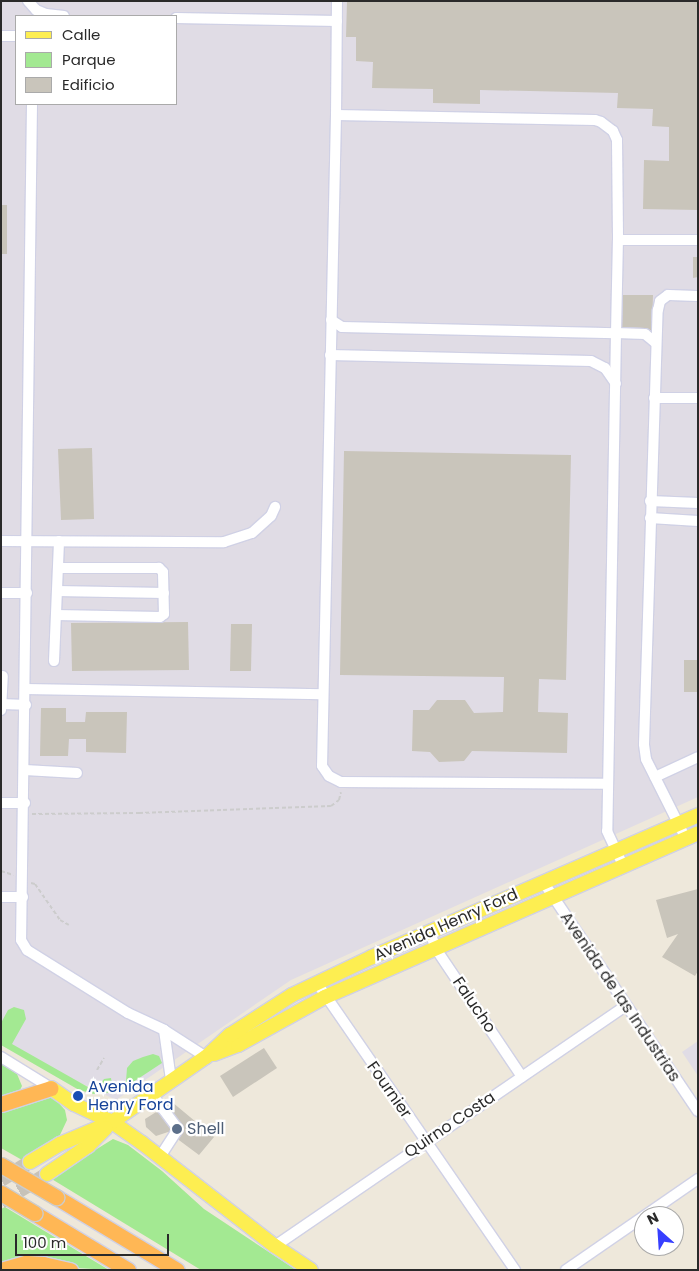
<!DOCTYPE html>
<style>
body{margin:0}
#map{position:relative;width:699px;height:1271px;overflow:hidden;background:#eee8db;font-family:Poppins,sans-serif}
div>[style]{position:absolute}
.industrial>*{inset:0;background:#e0dce5}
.green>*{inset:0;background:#a3e992}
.building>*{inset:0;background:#c9c5bb}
.major-tunnel>*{height:14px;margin-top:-7px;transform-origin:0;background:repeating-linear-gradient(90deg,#c7c2b8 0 14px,transparent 0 21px)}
.path>*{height:2px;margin-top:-1px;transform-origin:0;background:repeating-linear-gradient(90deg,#ccc 0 4px,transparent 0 6.5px)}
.roads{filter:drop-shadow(1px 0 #d0d1e5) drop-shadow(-1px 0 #d0d1e5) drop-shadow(0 1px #d0d1e5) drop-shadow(0 -1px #d0d1e5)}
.minor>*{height:10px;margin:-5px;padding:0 5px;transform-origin:5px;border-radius:5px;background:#fff}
.major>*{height:14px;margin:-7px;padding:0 7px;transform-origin:7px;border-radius:7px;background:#fdee51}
.highway>*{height:15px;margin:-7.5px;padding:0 7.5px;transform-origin:7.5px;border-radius:7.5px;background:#ffb755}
.bridges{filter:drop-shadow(1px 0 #ccc) drop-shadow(-1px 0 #ccc) drop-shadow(0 1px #ccc) drop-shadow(0 -1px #ccc)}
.highway-bridge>*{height:15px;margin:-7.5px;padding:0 7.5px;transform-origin:7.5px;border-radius:7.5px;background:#ffb755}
.dots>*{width:14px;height:14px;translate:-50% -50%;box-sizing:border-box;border:2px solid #fff;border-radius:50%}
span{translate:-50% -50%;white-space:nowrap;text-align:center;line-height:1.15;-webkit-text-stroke:4.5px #fff;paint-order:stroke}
.street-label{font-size:16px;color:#2a2a2a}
.transit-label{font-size:16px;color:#164399}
.left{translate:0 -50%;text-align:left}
.service-label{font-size:16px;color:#4e5e75}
.frame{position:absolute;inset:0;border:2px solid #2a2a2a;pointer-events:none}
.legend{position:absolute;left:15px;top:15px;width:162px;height:90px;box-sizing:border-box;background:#fff;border:1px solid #aaa;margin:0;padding:6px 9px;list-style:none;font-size:15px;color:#2a2a2a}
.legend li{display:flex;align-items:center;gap:10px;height:25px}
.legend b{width:25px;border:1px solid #aaa}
.north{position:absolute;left:634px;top:1206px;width:50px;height:50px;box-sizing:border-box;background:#fff;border:1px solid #aaa;border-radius:50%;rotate:334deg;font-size:14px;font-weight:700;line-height:20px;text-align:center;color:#2a2a2a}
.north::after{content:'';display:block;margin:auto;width:18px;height:22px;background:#373fff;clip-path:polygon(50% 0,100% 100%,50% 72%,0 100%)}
.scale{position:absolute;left:15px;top:1234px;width:154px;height:22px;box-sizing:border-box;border:2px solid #2a2a2a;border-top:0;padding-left:6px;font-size:15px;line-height:18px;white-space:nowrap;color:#2a2a2a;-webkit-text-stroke:4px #fff;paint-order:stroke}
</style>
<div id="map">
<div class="industrial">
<i style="clip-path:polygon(evenodd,1px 1px,698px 1px,698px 797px,291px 980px,116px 1100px,1px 1045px,1px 1px,16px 16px,176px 16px,176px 104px,16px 104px,16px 16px)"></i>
<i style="clip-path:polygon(698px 1041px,698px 1076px,682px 1052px)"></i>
</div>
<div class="green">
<i style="clip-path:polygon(14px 1007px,24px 1010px,26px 1019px,12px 1044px,95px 1091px,104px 1079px,111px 1078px,112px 1086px,126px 1081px,127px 1068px,133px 1061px,143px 1057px,153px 1054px,159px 1056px,162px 1063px,118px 1092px,94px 1094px,79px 1090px,1px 1045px,1px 1023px,8px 1010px)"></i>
<i style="clip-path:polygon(1px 1063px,17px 1074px,22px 1086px,19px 1092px,1px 1099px)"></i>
<i style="clip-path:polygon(50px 1096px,56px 1100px,65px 1110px,67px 1120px,60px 1135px,22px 1160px,1px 1148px,1px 1109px)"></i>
<i style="clip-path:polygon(113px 1139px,128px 1145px,162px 1171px,204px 1209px,296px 1270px,201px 1270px,50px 1178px)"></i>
<i style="clip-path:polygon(5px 1207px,109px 1270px,1px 1263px,1px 1209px)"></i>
</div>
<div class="building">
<i style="clip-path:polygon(347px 1px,698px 1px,698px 210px,643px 209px,644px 160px,669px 161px,669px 127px,652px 126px,653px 109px,617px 108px,618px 93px,480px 90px,480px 104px,433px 103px,433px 89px,372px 88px,373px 62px,356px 61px,356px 37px,346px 37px)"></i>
<i style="clip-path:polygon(1px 205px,7px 205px,7px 254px,1px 254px)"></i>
<i style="clip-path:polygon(693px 257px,698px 257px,698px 277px,693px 278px)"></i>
<i style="clip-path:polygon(620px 295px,653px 295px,652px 330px,619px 330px)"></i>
<i style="clip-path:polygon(92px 448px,94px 519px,61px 520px,58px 449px)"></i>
<i style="clip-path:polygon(344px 451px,571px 455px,566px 680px,539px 679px,538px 712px,568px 713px,567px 753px,472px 751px,464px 761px,439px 762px,430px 752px,412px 751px,413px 710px,429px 710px,437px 700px,465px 700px,474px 713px,503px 712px,504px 677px,340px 675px)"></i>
<i style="clip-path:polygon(188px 622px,189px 670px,72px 671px,71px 623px)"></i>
<i style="clip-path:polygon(231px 624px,252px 624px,251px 671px,230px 671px)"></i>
<i style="clip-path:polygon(684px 660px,698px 660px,698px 692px,684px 692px)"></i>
<i style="clip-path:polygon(41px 708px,66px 708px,66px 722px,85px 722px,86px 712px,127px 712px,126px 753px,86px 752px,86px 739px,69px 739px,68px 756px,40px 756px)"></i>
<i style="clip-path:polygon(698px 889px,698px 971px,695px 976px,662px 957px,678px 934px,667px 938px,656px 900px)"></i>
<i style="clip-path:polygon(264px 1048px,277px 1068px,233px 1097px,220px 1076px)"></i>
<i style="clip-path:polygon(172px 1102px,214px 1137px,199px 1155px,168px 1132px,156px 1136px,146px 1127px,145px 1119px)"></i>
</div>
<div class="major-tunnel">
<i style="left:1px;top:1180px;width:34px;rotate:-32deg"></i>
<i style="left:1px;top:1202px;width:54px;rotate:-31.3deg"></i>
</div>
<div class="path">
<i style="left:32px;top:814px;width:107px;rotate:-0.5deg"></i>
<i style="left:139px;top:813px;width:192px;rotate:-2.1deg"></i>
<i style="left:331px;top:806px;width:10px;rotate:-37deg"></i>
<i style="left:339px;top:800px;width:8px;rotate:-76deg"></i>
<i style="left:1px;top:871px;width:13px;rotate:18deg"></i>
<i style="left:31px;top:883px;width:4px;rotate:14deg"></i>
<i style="left:35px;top:884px;width:44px;rotate:55.2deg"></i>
<i style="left:60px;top:920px;width:10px;rotate:29deg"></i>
<i style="left:97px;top:1070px;width:14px;rotate:-60deg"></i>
</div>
<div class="roads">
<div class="minor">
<i style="left:28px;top:1px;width:12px;rotate:48deg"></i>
<i style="left:36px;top:10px;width:11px;rotate:22deg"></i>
<i style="left:46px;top:14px;width:18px;rotate:6deg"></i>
<i style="left:337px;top:1px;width:114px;rotate:90.5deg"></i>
<i style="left:336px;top:115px;width:651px;rotate:91.23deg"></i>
<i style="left:322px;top:766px;width:12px;rotate:55deg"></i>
<i style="left:329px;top:776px;width:13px;rotate:27deg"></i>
<i style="left:341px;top:782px;width:266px;rotate:0.4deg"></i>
<i style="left:176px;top:18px;width:161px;rotate:1.1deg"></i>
<i style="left:1px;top:36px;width:15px"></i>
<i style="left:32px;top:104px;width:836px;rotate:90.75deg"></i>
<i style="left:21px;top:940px;width:12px;rotate:59deg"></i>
<i style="left:27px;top:950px;width:119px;rotate:32deg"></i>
<i style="left:128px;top:1013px;width:40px;rotate:25deg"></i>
<i style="left:164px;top:1030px;width:50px;rotate:32.7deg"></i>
<i style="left:336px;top:115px;width:259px;rotate:1.1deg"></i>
<i style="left:595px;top:120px;width:6px;rotate:18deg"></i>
<i style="left:601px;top:122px;width:15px;rotate:37deg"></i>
<i style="left:613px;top:131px;width:10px;rotate:66deg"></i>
<i style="left:617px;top:140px;width:100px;rotate:89.4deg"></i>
<i style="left:331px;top:320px;width:13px;rotate:32deg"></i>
<i style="left:342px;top:327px;width:274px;rotate:1.3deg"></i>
<i style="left:616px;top:333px;width:498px;rotate:91deg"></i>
<i style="left:607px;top:831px;width:40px;rotate:65deg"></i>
<i style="left:656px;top:343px;width:14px;rotate:-141deg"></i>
<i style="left:645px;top:334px;width:29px;rotate:-178deg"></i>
<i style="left:616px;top:333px;width:93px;rotate:-88.8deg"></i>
<i style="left:618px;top:240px;width:80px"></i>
<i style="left:330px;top:355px;width:261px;rotate:1.3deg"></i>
<i style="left:591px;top:361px;width:16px;rotate:27deg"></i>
<i style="left:605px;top:368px;width:19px;rotate:55deg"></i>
<i style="left:654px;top:398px;width:44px"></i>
<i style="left:650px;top:501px;width:48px;rotate:2.4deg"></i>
<i style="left:650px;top:518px;width:48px;rotate:3.6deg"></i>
<i style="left:1px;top:541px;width:223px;rotate:0.3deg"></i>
<i style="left:224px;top:542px;width:29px;rotate:-18deg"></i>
<i style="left:252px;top:533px;width:25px;rotate:-42deg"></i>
<i style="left:271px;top:516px;width:10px;rotate:-66deg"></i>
<i style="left:57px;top:591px;width:107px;rotate:1.1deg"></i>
<i style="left:1px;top:593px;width:26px"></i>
<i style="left:56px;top:615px;width:104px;rotate:1.1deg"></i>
<i style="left:160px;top:617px;width:5px;rotate:-37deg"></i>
<i style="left:164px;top:614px;width:42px;rotate:-91.4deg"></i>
<i style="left:163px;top:572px;width:6px;rotate:-135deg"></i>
<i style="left:159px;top:568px;width:101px;rotate:180deg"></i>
<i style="left:54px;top:661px;width:120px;rotate:-87.6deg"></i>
<i style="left:26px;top:689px;width:297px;rotate:1deg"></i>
<i style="left:1px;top:704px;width:25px;rotate:2deg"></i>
<i style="left:1px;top:710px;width:34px;rotate:-87deg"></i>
<i style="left:25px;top:770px;width:52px;rotate:3.3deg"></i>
<i style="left:655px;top:777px;width:47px;rotate:-24.9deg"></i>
<i style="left:1px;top:803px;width:24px"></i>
<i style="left:686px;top:839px;width:89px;rotate:-116.6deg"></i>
<i style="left:646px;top:759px;width:15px;rotate:-98deg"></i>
<i style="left:644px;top:744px;width:434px;rotate:-88.2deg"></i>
<i style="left:658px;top:310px;width:9px;rotate:-77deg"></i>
<i style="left:660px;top:301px;width:10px;rotate:-37deg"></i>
<i style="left:668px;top:295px;width:30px;rotate:2deg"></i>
<i style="left:544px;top:883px;width:275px;rotate:56deg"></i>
<i style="left:1px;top:897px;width:22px"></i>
<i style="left:430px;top:932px;width:18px;rotate:71deg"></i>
<i style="left:436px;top:949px;width:154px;rotate:56.1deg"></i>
<i style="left:317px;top:983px;width:349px;rotate:55.4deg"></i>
<i style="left:164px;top:1030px;width:50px;rotate:82deg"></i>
<i style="left:1px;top:1057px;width:59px;rotate:31.8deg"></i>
<i style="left:151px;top:1093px;width:45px;rotate:53.1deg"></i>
<i style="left:178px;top:1129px;width:33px;rotate:123deg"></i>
<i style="left:275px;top:1246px;width:425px;rotate:-34.4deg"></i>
<i style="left:566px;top:1270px;width:160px;rotate:-34.6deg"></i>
</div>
<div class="major">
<i style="left:214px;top:1054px;width:26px;rotate:-21deg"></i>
<i style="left:238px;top:1045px;width:99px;rotate:-28.9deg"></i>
<i style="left:325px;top:997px;width:407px;rotate:-23.7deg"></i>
<i style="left:51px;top:1088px;width:28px;rotate:35deg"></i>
<i style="left:74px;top:1104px;width:42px;rotate:25.3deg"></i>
<i style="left:112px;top:1122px;width:37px;rotate:35deg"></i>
<i style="left:142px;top:1143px;width:168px;rotate:37.8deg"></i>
<i style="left:275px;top:1246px;width:43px;rotate:33.7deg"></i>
<i style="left:30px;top:1162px;width:35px;rotate:-31deg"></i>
<i style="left:60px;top:1144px;width:56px;rotate:-22.9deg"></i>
<i style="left:112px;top:1122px;width:114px;rotate:-34.7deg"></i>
<i style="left:206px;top:1057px;width:33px;rotate:-43deg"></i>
<i style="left:230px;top:1035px;width:74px;rotate:-32.8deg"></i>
<i style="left:292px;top:995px;width:89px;rotate:-25.4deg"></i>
<i style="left:372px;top:957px;width:356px;rotate:-23.5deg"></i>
<i style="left:47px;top:1174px;width:50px;rotate:-34.3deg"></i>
<i style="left:88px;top:1146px;width:25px;rotate:-45deg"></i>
</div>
<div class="highway">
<i style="left:1px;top:1104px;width:52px;rotate:-17.7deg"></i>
<i style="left:56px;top:1197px;width:141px;rotate:31.1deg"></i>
<i style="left:34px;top:1213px;width:110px;rotate:31.2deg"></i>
<i style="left:1px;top:1270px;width:26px;rotate:-16deg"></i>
<i style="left:26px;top:1263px;width:17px;rotate:3deg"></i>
<i style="left:43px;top:1264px;width:28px;rotate:13deg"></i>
</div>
</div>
<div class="bridges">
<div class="highway-bridge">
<i style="left:1px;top:1165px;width:64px;rotate:30.2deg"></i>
<i style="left:1px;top:1193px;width:39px;rotate:31deg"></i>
</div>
</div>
<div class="dots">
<i style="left:78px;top:1096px;background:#1a4fb4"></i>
<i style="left:177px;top:1129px;background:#5c6f8a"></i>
</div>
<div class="street-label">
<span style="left:446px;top:925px;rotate:-24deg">Avenida Henry Ford</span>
<span style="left:620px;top:997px;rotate:56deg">Avenida de las Industrias</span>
<span style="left:474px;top:1005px;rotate:56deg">Falucho</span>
<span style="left:389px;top:1090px;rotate:55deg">Fournier</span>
<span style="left:450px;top:1125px;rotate:-34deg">Quirno Costa</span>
</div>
<div class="transit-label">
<span class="left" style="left:88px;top:1096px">Avenida<br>Henry Ford</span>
</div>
<div class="service-label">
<span class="left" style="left:187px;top:1129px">Shell</span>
</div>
<div class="frame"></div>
<ul class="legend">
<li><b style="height:6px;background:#fdee51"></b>Calle</li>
<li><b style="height:14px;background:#a3e992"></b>Parque</li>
<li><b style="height:14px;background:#c9c5bb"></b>Edificio</li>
</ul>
<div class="north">N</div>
<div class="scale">100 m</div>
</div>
